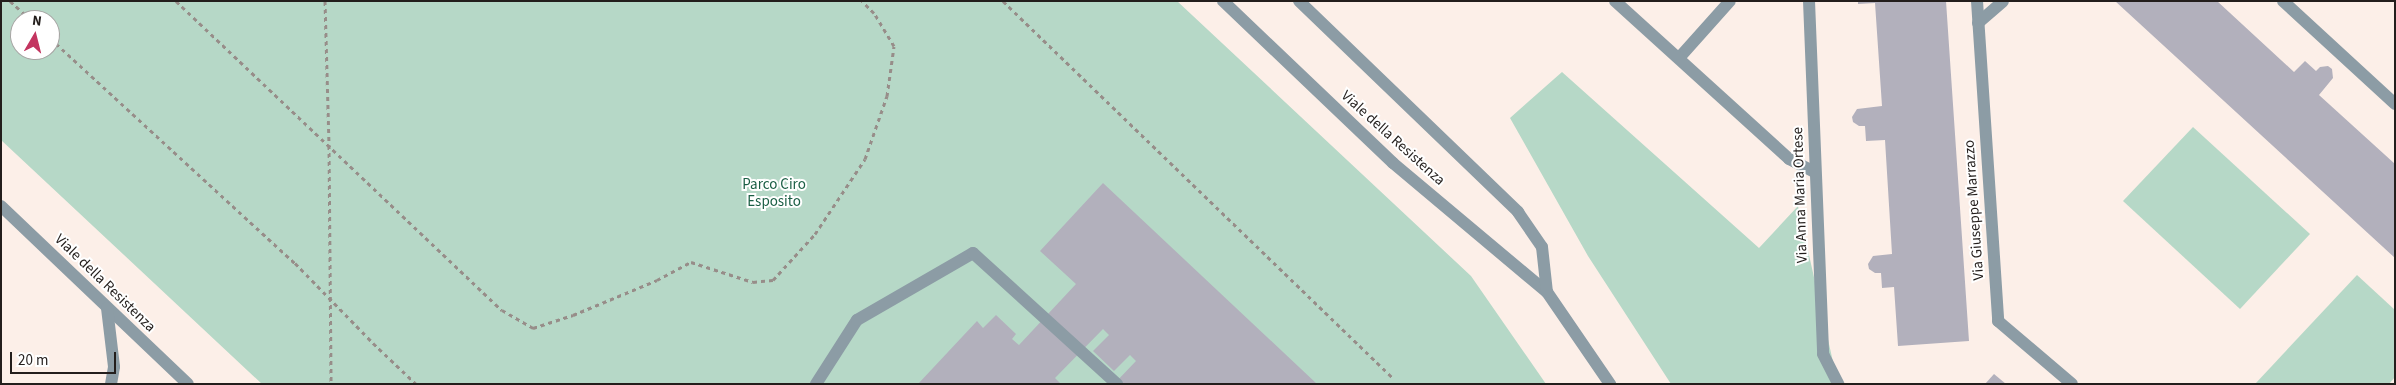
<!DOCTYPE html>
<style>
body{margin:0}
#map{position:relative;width:2396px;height:385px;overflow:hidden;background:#fcefe8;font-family:"Source Sans 3",sans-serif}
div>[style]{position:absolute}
.green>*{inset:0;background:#b6d8c7}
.building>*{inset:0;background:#b2b0bc}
.path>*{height:3px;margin-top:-1.5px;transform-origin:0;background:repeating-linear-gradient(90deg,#978d89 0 4px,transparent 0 8px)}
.service>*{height:12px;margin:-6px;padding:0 6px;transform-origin:6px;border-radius:6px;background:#8c9ca5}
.minor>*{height:12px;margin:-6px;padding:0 6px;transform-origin:6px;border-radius:6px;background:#8c9ca5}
.path-bridge>*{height:3px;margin-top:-1.5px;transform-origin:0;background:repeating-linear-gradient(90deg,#978d89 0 4px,transparent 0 8px)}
span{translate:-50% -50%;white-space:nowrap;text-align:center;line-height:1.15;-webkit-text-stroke:4px #fff;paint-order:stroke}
.street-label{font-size:15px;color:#231e1c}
.park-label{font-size:15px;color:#1a5e44}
.frame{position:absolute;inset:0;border:2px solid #231e1c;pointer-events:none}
.north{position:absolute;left:10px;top:10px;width:50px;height:50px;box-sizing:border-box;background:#fff;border:1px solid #a7a5a4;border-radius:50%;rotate:8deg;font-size:14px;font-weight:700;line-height:20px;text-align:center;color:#231e1c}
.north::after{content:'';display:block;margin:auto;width:18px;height:22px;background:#c33560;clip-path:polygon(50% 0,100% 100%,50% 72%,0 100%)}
.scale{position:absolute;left:10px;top:352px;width:106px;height:22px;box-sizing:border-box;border:2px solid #231e1c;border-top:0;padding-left:6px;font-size:15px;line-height:18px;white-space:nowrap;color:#231e1c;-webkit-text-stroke:4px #fff;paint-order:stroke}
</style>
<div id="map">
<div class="green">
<i style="clip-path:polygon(evenodd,1px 1px,1177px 1px,1471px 276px,1546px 384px,262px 384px,1px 140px,1px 1px,20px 20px,50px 20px,50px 50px,20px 50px,20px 20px)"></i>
<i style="clip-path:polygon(1562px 72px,1759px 248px,1798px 206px,1838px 384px,1671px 384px,1588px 256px,1510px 118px)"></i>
<i style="clip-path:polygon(2193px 127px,2310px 234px,2240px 309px,2123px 201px)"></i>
<i style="clip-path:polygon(2357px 275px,2395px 310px,2395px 377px,2389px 384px,2255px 384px)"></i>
</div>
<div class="building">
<i style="clip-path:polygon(1858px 1px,1946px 1px,1969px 341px,1898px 346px,1894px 287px,1882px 288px,1881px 273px,1875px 273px,1869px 269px,1868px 264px,1873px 256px,1892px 254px,1885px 140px,1866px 141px,1865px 126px,1859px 126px,1853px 122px,1852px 117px,1857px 109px,1882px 106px,1875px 3px,1858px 4px)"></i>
<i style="clip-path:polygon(2115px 1px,2217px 1px,2294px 72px,2305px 61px,2316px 71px,2320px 67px,2328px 66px,2332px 69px,2333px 78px,2319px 95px,2395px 164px,2395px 258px)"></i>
<i style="clip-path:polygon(1103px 183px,1317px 384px,1114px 384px,1136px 361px,1130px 355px,1114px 371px,1093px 351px,1109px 335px,1103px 329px,1055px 378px,1061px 384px,918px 384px,977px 321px,983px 328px,996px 315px,1016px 334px,1012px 339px,1019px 345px,1076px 284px,1040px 251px)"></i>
<i style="clip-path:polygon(1994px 374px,2006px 384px,1985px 384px)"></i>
</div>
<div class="path">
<i style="left:10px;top:1px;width:28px;rotate:42deg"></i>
<i style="left:176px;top:1px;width:449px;rotate:43.5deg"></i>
<i style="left:502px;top:310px;width:36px;rotate:30deg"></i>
<i style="left:533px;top:328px;width:42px;rotate:-18deg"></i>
<i style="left:573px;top:315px;width:91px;rotate:-22.6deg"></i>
<i style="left:657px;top:280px;width:38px;rotate:-28deg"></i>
<i style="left:691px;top:262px;width:65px;rotate:17.9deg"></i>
<i style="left:753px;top:282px;width:20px;rotate:-6deg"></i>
<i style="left:773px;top:280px;width:62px;rotate:-47.6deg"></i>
<i style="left:815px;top:234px;width:90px;rotate:-56.3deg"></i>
<i style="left:865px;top:159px;width:67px;rotate:-70.8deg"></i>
<i style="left:887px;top:96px;width:50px;rotate:-82deg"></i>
<i style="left:894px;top:46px;width:39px;rotate:-121deg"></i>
<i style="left:874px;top:13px;width:17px;rotate:-135deg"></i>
<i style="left:325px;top:1px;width:144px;rotate:88.4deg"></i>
<i style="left:329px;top:145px;width:239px;rotate:89.5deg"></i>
<i style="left:1003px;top:1px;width:542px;rotate:44.03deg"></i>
<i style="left:50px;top:38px;width:333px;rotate:42.6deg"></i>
<i style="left:373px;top:343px;width:59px;rotate:43.6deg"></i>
</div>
<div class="service">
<i style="left:1679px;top:58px;width:76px;rotate:-48.2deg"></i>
<i style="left:816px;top:384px;width:76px;rotate:-57.4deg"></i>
<i style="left:857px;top:320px;width:134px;rotate:-30deg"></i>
<i style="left:973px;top:253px;width:195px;rotate:42.3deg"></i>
</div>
<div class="minor">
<i style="left:1223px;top:1px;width:235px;rotate:43.6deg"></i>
<i style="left:1393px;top:163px;width:201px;rotate:40deg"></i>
<i style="left:1547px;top:292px;width:112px;rotate:55.6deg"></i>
<i style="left:1299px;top:1px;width:304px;rotate:43.9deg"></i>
<i style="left:1518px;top:212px;width:42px;rotate:55.6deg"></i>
<i style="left:1542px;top:247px;width:45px;rotate:83.7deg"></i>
<i style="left:1615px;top:1px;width:235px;rotate:42.2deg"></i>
<i style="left:1789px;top:159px;width:29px;rotate:27deg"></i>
<i style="left:1809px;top:1px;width:353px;rotate:87.7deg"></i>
<i style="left:1823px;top:354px;width:34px;rotate:63deg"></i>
<i style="left:1977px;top:1px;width:321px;rotate:86.2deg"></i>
<i style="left:1998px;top:321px;width:97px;rotate:40.4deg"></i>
<i style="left:2283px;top:1px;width:152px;rotate:42.6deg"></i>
<i style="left:1978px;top:23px;width:33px;rotate:-41deg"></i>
<i style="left:1px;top:206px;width:258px;rotate:43.6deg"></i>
<i style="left:107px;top:308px;width:59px;rotate:83.2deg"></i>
<i style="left:114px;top:367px;width:17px;rotate:100deg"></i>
</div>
<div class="path-bridge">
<i style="left:295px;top:263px;width:112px;rotate:45.7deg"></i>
</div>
<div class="street-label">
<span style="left:1393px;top:138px;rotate:42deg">Viale della Resistenza</span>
<span style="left:1800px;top:195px;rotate:-92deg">Via Anna Maria Ortese</span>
<span style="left:1974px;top:210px;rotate:-94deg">Via Giuseppe Marrazzo</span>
<span style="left:105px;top:283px;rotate:44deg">Viale della Resistenza</span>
</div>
<div class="park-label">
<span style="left:774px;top:193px">Parco Ciro<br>Esposito</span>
</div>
<div class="frame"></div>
<div class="north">N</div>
<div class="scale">20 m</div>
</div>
